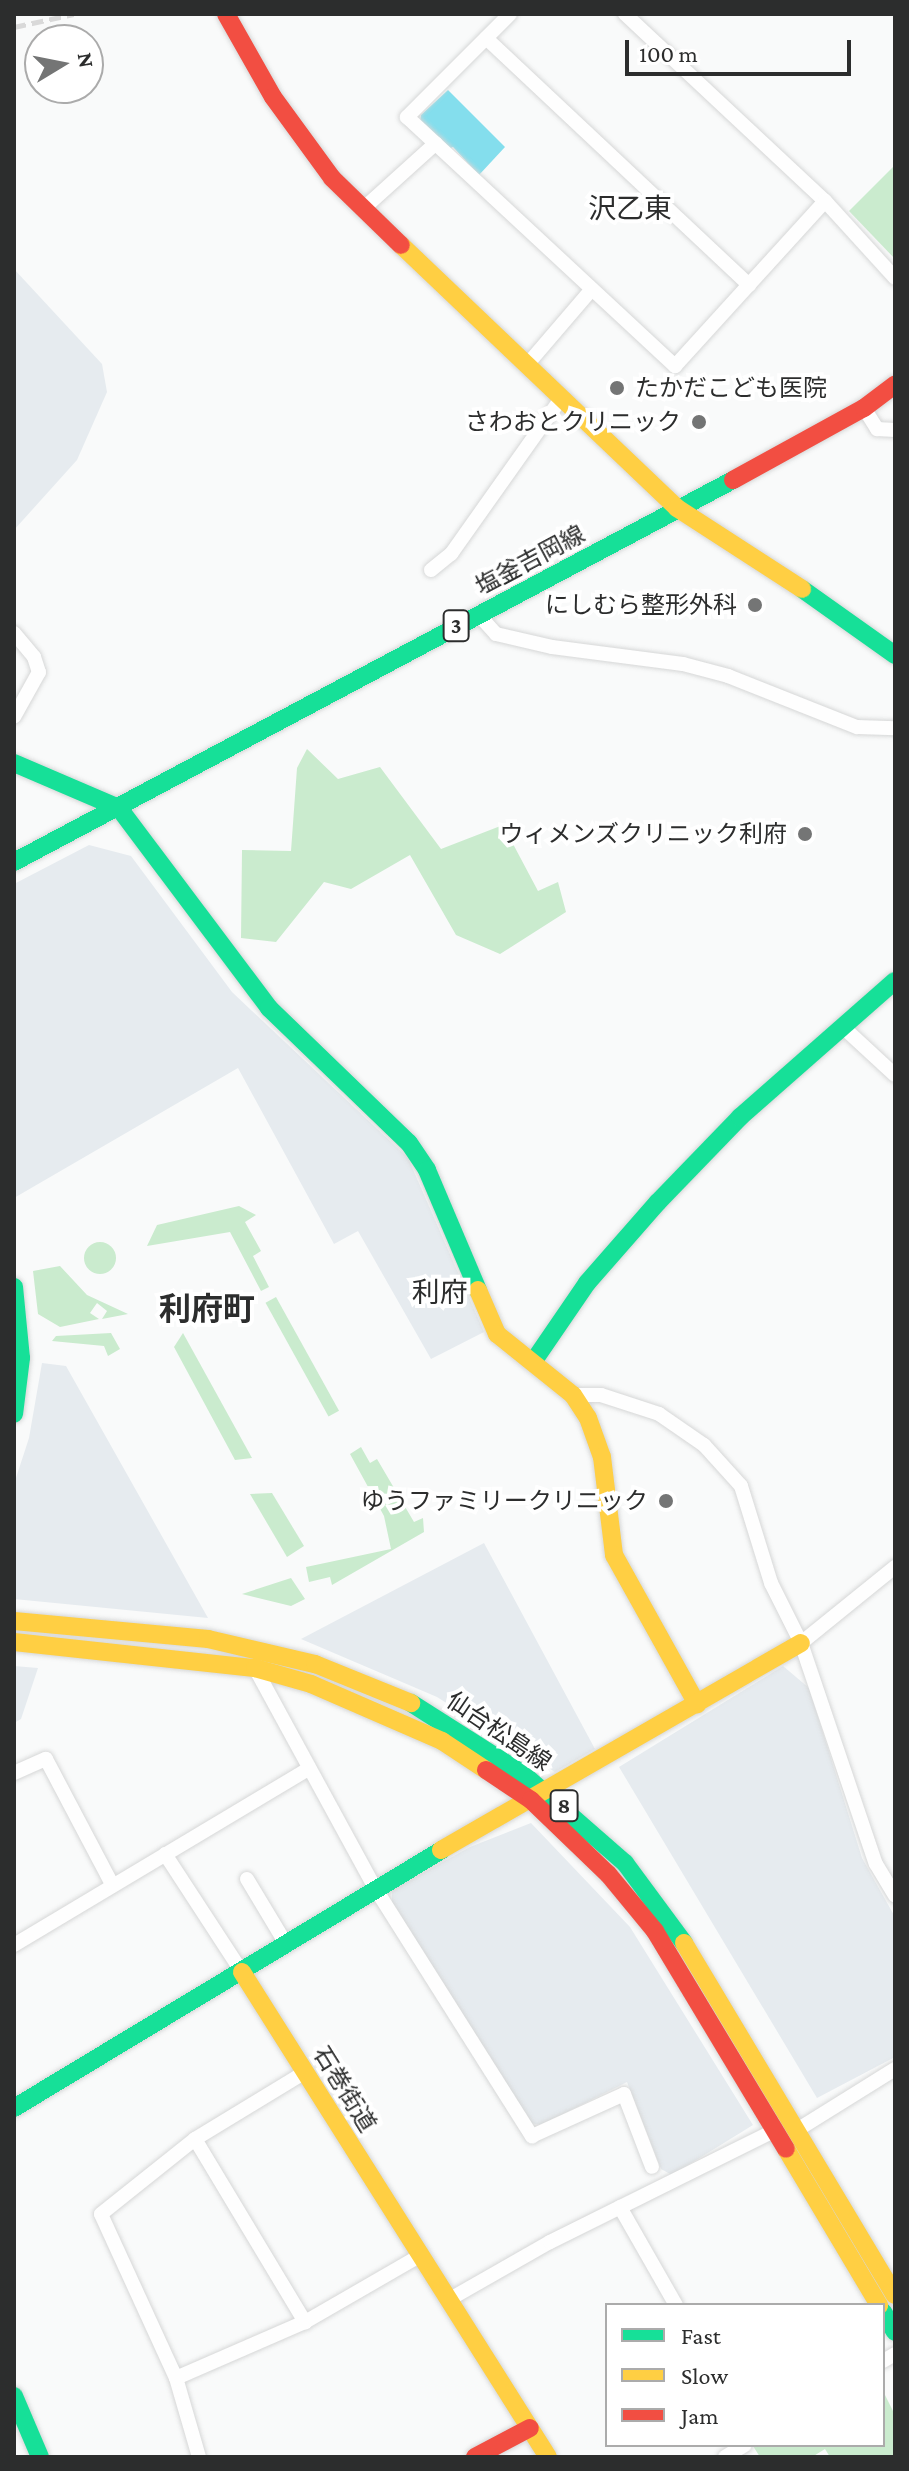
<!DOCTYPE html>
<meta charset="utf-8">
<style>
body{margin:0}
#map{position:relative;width:909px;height:2471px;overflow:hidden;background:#f9fafa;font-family:"Crimson Pro","Noto Sans JP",serif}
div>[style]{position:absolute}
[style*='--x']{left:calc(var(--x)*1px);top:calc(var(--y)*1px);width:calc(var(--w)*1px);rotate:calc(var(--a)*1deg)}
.built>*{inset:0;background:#e6ebef}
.green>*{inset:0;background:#caebce;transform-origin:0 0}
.round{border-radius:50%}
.water>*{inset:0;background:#84deed}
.roads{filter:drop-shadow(0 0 2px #d6d7d7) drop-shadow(0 0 2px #d6d7d7)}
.street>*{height:14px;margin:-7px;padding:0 7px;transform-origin:7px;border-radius:7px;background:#fefefe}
.fast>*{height:18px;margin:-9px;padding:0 9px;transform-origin:9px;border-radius:9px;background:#16e098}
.slow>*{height:18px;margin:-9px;padding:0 9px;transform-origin:9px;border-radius:9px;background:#ffcf43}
.jam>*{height:18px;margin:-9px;padding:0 9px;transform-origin:9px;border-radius:9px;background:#f24e42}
.rail>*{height:5px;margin-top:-2.5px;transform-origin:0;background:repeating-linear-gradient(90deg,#d9d9d9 0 12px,transparent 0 18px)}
.dots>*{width:22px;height:22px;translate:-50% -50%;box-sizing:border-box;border:4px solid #fff;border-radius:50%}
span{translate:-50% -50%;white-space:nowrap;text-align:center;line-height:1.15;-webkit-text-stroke:8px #fff;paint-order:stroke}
.shield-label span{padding:2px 6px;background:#fff;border:2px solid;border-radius:6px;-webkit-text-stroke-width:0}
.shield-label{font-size:22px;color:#2c2d2d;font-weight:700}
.poi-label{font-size:24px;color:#2c2d2d}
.left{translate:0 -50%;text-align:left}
.right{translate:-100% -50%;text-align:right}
.street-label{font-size:24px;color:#2c2d2d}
.quarter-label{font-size:28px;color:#2c2d2d}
.district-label{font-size:32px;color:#2c2d2d;font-weight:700}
.frame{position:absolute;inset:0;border:16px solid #2c2d2d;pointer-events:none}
.legend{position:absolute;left:605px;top:2303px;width:280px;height:144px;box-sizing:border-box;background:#fff;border:2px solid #ababab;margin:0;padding:10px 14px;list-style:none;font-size:24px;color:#2c2d2d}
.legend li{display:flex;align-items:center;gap:16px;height:40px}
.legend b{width:40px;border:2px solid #ababab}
.north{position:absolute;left:24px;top:24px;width:80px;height:80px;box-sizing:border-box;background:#fff;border:2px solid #ababab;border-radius:50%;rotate:80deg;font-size:22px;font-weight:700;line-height:32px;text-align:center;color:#2c2d2d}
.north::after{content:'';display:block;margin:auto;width:28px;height:36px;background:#747575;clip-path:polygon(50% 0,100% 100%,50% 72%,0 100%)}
.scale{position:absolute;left:625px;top:40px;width:226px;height:36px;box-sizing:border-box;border:4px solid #2c2d2d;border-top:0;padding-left:10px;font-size:24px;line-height:28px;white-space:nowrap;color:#2c2d2d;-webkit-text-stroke:6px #fff;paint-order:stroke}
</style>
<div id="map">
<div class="built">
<div style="clip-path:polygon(14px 269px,102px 364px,107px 392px,77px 460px,14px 530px)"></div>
<div style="clip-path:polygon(89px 845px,131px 856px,232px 992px,408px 1158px,484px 1332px,431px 1359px,358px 1231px,334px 1244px,238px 1068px,14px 1198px,14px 884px)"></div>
<div style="clip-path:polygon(42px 1363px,66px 1366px,208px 1618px,14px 1599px,14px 1484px,29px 1438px)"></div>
<div style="clip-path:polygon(484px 1543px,595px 1749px,555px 1772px,437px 1697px,301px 1639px)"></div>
<div style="clip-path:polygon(14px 1666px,38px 1668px,21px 1719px,14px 1723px)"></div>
<div style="clip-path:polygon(783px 1666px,809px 1688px,862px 1858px,895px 1917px,895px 2057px,817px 2098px,619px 1767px)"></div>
<div style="clip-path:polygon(531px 1823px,630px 1927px,753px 2125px,672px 2175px,661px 2169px,627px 2082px,541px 2125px,530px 2123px,392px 1903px,392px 1890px,470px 1847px)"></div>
</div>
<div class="green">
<div style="clip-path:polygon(895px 165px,895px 259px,849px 211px)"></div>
<div style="clip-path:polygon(307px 749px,338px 779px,380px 767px,441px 849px,503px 825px,538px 891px,558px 882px,566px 912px,500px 954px,456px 935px,410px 855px,351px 889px,324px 882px,276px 942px,241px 938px,242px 850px,291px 851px,297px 768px)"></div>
<div style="clip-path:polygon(239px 1206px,256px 1215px,245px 1222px,261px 1251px,253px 1256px,269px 1287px,261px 1291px,230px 1232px,147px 1246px,157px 1225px)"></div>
<div class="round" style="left:84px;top:1242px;width:32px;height:32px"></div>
<div style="clip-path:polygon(60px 1266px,87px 1295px,128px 1314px,102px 1319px,107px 1311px,97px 1303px,90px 1313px,99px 1319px,60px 1327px,38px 1314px,33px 1271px)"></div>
<div style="left:276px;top:1297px;width:130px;height:12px;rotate:61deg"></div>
<div style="clip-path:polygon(111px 1333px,120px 1349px,108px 1356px,104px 1346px,52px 1341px,56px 1336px)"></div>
<div style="clip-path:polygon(183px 1333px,252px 1458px,235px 1460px,174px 1347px)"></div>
<div style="clip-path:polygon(361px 1447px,370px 1463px,377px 1459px,414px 1522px,423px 1518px,424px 1532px,332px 1585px,330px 1577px,309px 1582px,306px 1567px,391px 1549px,384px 1516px,350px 1454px)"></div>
<div style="clip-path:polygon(272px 1493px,304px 1546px,287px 1557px,250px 1494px)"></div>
<div style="clip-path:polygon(291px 1578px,305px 1599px,291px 1606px,242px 1594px)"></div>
<div style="clip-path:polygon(883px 2391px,895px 2415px,895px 2457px,830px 2457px,825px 2449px,812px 2457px,760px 2457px,753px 2446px,883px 2445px)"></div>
</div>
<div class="water">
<div style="clip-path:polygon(448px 90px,505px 147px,479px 175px,453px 147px,448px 149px,420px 124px,421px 115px)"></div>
</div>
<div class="roads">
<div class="street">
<div style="--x:510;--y:14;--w:146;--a:135"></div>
<div style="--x:407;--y:117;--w:366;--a:42.9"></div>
<div style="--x:675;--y:366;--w:223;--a:-47.7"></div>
<div style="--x:625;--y:14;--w:274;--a:43.1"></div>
<div style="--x:825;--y:201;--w:104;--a:47.7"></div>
<div style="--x:486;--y:38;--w:361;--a:43.2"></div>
<div style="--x:363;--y:209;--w:98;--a:-42.1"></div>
<div style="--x:526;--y:366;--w:101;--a:-49.4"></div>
<div style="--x:864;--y:408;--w:25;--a:58"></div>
<div style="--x:877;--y:429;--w:18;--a:3"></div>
<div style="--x:431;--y:570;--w:26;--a:-39"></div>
<div style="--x:451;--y:554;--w:189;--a:-54.7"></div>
<div style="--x:478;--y:614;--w:27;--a:48"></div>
<div style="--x:496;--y:634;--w:57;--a:13.1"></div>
<div style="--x:552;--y:647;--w:132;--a:7.4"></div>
<div style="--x:683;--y:664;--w:47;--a:14.9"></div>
<div style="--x:728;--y:676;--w:139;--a:21.6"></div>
<div style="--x:857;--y:727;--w:38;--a:2"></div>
<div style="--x:14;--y:633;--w:31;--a:50"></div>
<div style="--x:34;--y:657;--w:16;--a:72"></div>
<div style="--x:39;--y:672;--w:51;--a:119.1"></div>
<div style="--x:844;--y:1028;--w:69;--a:42.7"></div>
<div style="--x:573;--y:1395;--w:28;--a:0"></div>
<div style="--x:601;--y:1395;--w:61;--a:18.1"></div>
<div style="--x:659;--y:1414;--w:55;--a:34.6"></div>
<div style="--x:704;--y:1445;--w:55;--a:47.9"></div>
<div style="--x:741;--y:1486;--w:102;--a:72.8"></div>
<div style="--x:771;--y:1583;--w:67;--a:63.4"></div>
<div style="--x:801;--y:1643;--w:233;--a:71.3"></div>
<div style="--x:876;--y:1864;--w:37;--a:59"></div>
<div style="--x:801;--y:1643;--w:121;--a:-39"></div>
<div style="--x:255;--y:1668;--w:251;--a:61.4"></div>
<div style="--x:375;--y:1888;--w:294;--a:57.7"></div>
<div style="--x:532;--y:2136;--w:101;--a:-24.5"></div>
<div style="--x:624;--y:2094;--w:78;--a:69"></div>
<div style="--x:14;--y:1773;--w:35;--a:-24"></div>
<div style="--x:46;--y:1759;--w:141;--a:62.2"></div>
<div style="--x:165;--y:1854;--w:141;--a:56.9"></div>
<div style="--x:247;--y:1879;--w:76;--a:59"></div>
<div style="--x:14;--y:1945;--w:340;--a:-30.9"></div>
<div style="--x:797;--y:2130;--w:115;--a:-31.9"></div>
<div style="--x:195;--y:2139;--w:214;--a:59"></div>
<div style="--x:620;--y:2207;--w:113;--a:60.3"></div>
<div style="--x:450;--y:2299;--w:115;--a:-29.7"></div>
<div style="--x:550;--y:2242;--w:250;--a:-26.4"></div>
<div style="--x:883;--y:2361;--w:14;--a:-30"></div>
<div style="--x:176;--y:2378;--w:141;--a:-23.5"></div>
<div style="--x:305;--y:2322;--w:134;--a:-30"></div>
<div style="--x:199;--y:2457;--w:82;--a:-106.2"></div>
<div style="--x:176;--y:2378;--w:180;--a:-114.6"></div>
<div style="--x:101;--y:2214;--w:120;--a:-38.6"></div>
<div style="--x:195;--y:2139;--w:129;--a:-31.3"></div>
<div style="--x:725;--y:2457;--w:23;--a:-31"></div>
</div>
<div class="fast">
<div style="--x:802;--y:589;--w:114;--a:35.4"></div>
<div style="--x:14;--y:763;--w:114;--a:23.2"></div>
<div style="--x:119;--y:808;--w:250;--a:53.1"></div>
<div style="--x:269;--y:1008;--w:194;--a:44"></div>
<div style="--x:409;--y:1143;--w:32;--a:56"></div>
<div style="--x:427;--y:1170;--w:130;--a:67"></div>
<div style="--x:14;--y:862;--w:814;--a:-27.98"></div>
<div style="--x:14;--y:1287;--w:71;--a:84.4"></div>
<div style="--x:21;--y:1358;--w:56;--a:97.1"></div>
<div style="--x:533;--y:1362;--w:96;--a:-55.6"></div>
<div style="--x:587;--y:1283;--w:108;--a:-48.8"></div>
<div style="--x:658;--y:1202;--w:118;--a:-46"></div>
<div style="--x:740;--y:1117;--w:206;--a:-41.3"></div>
<div style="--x:411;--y:1703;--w:133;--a:32.4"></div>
<div style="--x:523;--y:1774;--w:135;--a:41.1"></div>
<div style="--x:625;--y:1863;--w:99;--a:53.6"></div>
<div style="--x:14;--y:2108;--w:499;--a:-31.1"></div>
<div style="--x:883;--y:2312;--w:23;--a:59"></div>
<div style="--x:14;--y:2396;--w:66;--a:66.9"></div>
</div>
<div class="slow">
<div style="--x:401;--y:245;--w:381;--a:43.6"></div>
<div style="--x:677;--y:508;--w:149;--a:32.9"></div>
<div style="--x:478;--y:1290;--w:48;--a:66.6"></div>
<div style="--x:497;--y:1334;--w:97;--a:38.8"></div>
<div style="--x:573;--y:1395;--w:27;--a:57"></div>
<div style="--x:588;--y:1418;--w:41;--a:70.3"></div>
<div style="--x:602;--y:1457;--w:99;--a:83"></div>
<div style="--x:614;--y:1555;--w:171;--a:60.9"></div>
<div style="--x:14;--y:1621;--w:195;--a:5.3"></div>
<div style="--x:208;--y:1639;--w:110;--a:13.2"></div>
<div style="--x:315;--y:1664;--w:104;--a:22.1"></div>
<div style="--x:14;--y:1642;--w:242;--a:6.2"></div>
<div style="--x:255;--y:1668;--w:58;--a:15.9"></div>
<div style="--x:311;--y:1684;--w:143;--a:23.5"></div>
<div style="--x:442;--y:1741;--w:53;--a:33.4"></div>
<div style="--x:441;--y:1850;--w:415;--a:-29.9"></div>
<div style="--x:684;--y:1943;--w:410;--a:59.1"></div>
<div style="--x:242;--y:1972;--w:573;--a:57.75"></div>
<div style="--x:786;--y:2149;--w:182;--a:59.2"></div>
</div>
<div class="jam">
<div style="--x:226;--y:14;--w:95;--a:60.5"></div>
<div style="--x:273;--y:97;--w:100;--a:53.9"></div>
<div style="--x:332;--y:178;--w:96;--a:44.2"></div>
<div style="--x:733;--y:480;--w:149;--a:-28.8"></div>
<div style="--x:864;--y:408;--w:39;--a:-37"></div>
<div style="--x:486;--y:1770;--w:54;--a:33.7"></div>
<div style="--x:531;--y:1800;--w:107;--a:43.9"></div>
<div style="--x:608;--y:1874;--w:74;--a:50.5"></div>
<div style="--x:655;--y:1931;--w:254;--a:59"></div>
<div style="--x:475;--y:2457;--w:62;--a:-27.8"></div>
</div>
</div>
<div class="rail">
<div style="--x:14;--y:14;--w:2;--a:0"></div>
<div style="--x:14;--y:27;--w:61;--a:-12.2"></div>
</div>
<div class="dots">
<div style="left:617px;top:388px;background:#747575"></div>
<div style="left:699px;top:422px;background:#747575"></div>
<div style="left:755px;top:605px;background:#747575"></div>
<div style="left:805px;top:834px;background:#747575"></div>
<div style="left:666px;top:1501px;background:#747575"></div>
</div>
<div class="shield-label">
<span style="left:456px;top:626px">3</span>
<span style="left:564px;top:1806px">8</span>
</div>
<div class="poi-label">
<span class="left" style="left:635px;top:388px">たかだこども医院</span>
<span class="right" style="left:681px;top:422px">さわおとクリニック</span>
<span class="right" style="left:737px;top:605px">にしむら整形外科</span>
<span class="right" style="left:787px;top:834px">ウィメンズクリニック利府</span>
<span class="right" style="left:648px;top:1501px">ゆうファミリークリニック</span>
</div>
<div class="street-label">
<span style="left:530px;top:560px;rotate:-28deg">塩釜吉岡線</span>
<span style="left:499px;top:1731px;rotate:34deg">仙台松島線</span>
<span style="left:345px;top:2089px;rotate:58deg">石巻街道</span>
</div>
<div class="quarter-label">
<span style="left:630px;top:209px">沢乙東</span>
<span style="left:440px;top:1293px">利府</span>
</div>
<div class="district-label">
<span style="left:207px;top:1309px">利府町</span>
</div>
<div class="frame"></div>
<ul class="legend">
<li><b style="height:10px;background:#16e098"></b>Fast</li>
<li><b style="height:10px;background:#ffcf43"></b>Slow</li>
<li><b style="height:10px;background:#f24e42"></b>Jam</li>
</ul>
<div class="north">N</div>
<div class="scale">100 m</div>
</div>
